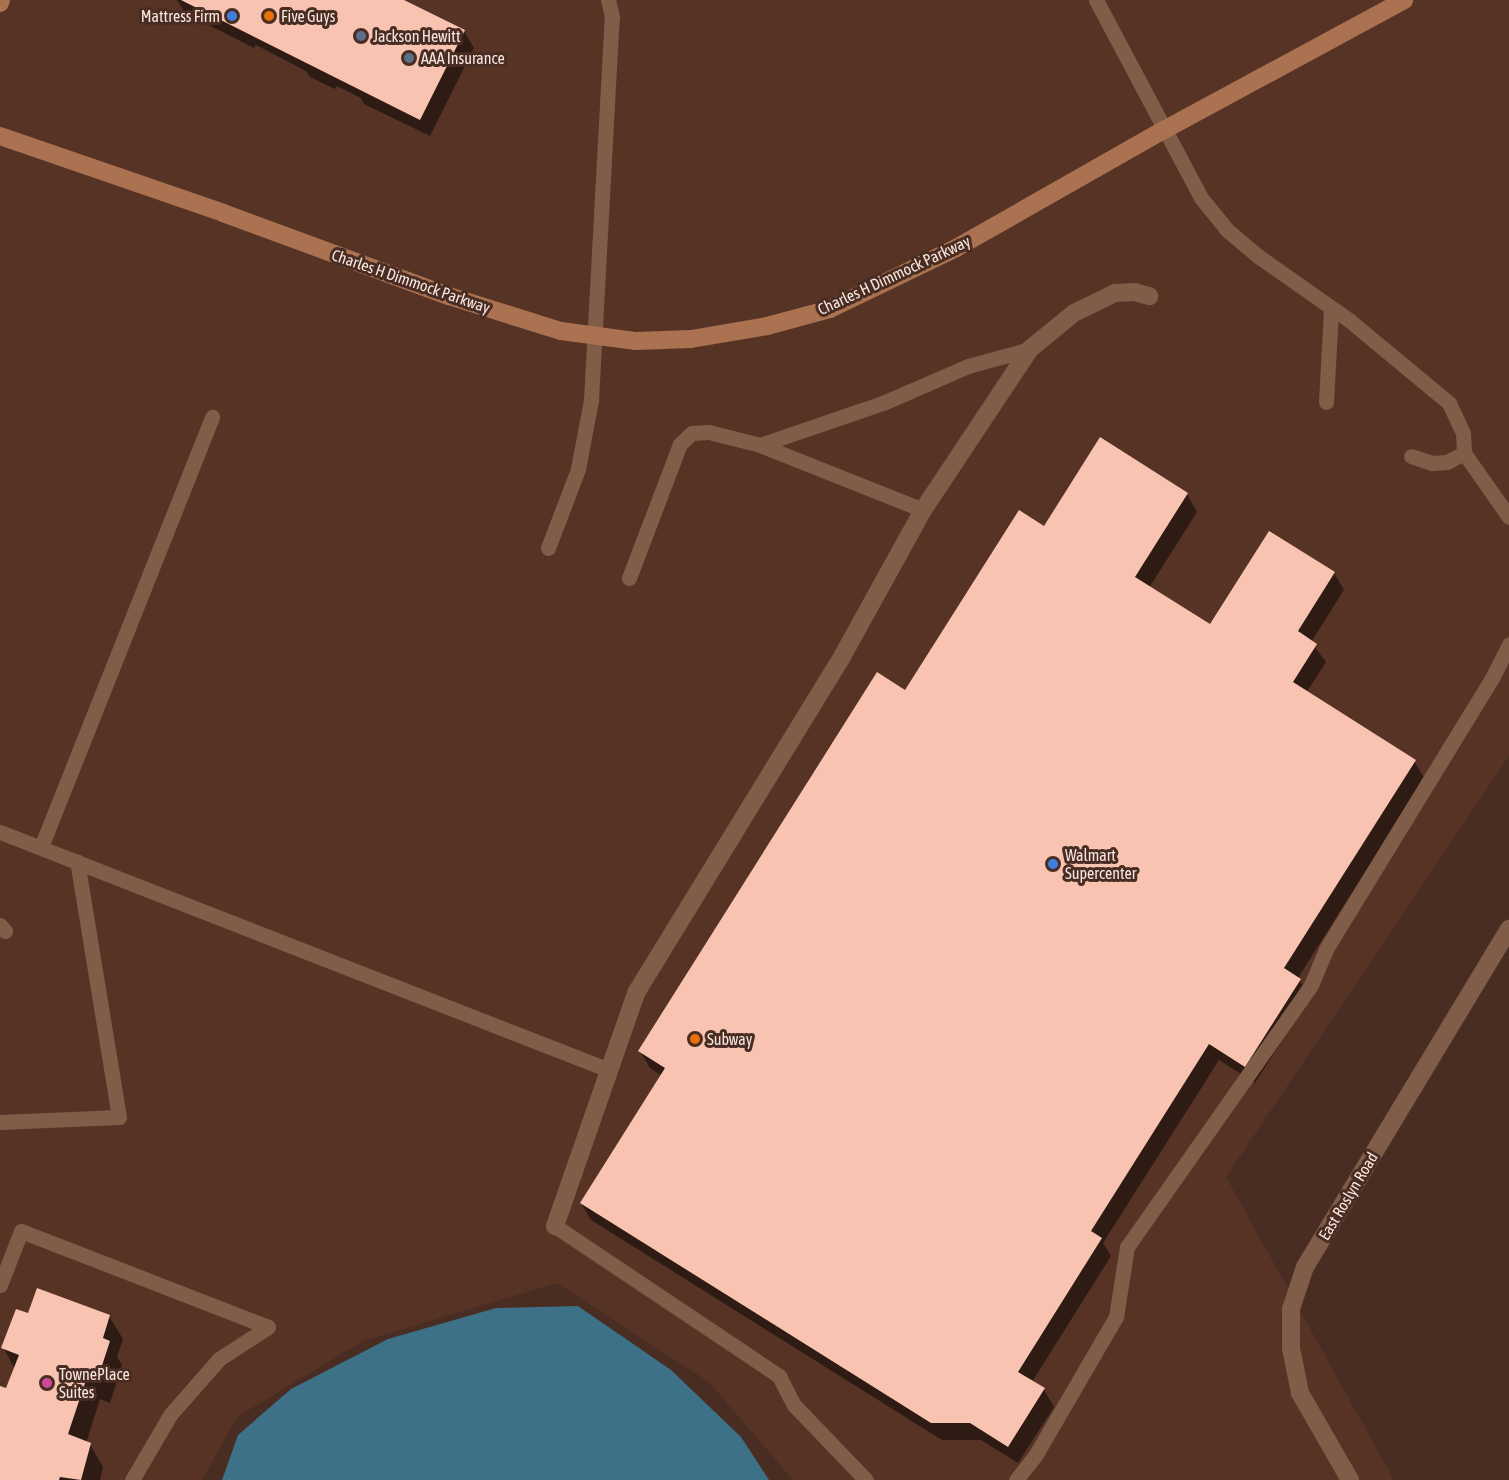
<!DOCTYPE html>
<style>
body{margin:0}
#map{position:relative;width:1509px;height:1480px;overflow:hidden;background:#492d22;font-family:"Asap Condensed",sans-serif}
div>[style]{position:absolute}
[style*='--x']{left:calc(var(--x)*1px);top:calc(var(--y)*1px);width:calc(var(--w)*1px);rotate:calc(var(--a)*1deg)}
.built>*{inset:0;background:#573326}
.water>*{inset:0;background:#3c7187}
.shadow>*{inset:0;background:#0007}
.building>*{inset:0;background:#f8c4b1}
.lane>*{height:15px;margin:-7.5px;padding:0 7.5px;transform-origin:7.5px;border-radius:7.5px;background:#805d48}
.street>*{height:18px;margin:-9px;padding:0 9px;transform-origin:9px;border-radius:9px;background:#805d48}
.secondary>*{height:18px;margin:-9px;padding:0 9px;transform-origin:9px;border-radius:9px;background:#aa7250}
.dots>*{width:16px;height:16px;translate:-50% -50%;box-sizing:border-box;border:3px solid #492d22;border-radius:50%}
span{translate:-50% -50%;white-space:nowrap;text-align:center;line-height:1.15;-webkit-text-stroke:6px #492d22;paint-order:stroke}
.poi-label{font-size:16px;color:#f9e6df}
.right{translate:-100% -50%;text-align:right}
.left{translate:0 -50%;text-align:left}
.street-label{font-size:16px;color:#f9e6df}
</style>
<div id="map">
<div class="built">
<div style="clip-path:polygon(0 0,1509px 0,1509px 756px,1226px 1177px,1394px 1480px,793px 1480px,709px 1382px,557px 1283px,363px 1341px,237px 1417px,202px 1480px,0 1480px)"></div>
</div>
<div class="water">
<div style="clip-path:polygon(578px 1306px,671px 1370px,741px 1437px,769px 1480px,222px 1480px,238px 1435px,291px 1389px,388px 1339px,496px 1308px)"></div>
</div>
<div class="shadow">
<div style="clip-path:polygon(177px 0,401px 0,464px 31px,474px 48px,430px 136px,364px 104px,361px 98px,337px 86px,335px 89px,310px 77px,306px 71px,256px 45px,254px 48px,185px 13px)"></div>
<div style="clip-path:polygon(1101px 440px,1187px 494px,1197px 512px,1149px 588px,1210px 626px,1334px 573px,1344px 590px,1311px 642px,1326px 662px,1306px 693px,1414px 761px,1424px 778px,1298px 978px,1310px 997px,1255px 1083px,1219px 1060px,1103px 1243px,1111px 1256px,1032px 1382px,1044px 1390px,1054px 1407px,1018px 1463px,981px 1440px,942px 1440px,591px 1220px,581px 1203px,662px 1076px,650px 1068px,640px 1051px,906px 692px,1045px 528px)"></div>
<div style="clip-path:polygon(29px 1315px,109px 1316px,123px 1339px,117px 1357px,122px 1365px,110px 1403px,100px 1399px,86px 1443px,90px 1444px,103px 1467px,100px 1480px,0 1480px,0 1388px,7px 1390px,15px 1369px,3px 1347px)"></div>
</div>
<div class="building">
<div style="clip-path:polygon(181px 0,404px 0,465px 30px,420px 120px)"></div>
<div style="clip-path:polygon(1100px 437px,1188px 493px,1135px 577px,1210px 624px,1269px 531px,1335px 572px,1298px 631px,1317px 644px,1293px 682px,1416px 760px,1284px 968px,1301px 979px,1245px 1067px,1209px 1044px,1091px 1231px,1102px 1238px,1018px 1372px,1045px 1388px,1008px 1447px,970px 1423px,931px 1423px,580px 1203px,665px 1068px,638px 1051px,877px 672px,905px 690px,1019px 510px,1044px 526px)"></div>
<div style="clip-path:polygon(37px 1288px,110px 1315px,103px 1338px,110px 1341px,97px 1381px,87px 1377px,68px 1434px,91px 1443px,81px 1480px,60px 1477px,59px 1480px,0 1480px,0 1386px,6px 1388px,19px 1355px,1px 1348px,16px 1309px,28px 1313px)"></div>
</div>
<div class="lane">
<div style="--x:1096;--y:0;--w:225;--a:62"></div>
<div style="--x:1202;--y:199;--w:40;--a:51"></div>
<div style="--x:1227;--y:230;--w:40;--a:40"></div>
<div style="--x:1258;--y:256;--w:111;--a:35.1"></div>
<div style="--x:1349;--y:320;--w:130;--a:39.7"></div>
<div style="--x:1449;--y:403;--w:33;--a:65"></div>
<div style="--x:1463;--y:433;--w:20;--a:87"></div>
<div style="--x:1464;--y:453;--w:19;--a:152"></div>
<div style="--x:1447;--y:462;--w:15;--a:176"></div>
<div style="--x:1432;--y:463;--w:22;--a:-162"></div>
<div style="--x:1326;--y:402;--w:92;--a:-86.9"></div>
<div style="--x:760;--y:445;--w:175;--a:21.7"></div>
<div style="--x:1464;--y:453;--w:78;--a:54.9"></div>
<div style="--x:548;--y:548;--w:85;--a:-69.2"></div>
<div style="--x:578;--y:469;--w:70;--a:-79.3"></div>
<div style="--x:591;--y:400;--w:384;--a:-86.9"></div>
<div style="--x:612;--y:17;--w:17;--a:-103"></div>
<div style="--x:629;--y:578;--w:143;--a:-69.2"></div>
<div style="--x:680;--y:444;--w:16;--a:-43"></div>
<div style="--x:692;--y:433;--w:17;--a:-3"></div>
<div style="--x:709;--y:432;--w:53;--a:14.3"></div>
<div style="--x:760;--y:445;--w:130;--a:-18.9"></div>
<div style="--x:883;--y:403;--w:93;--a:-23.5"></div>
<div style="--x:968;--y:366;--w:64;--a:-15.3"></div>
<div style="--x:0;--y:832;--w:654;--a:21.35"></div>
<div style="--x:41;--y:847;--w:463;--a:-68.3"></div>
<div style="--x:0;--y:925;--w:8;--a:50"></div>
<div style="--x:0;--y:1122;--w:119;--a:-2.4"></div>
<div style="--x:119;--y:1117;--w:259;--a:-99.3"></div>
<div style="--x:555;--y:1226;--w:270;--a:33.8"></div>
<div style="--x:779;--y:1376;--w:33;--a:63"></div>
<div style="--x:794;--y:1405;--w:104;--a:46.2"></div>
<div style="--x:0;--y:1285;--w:58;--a:-68.7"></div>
<div style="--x:21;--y:1231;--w:265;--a:21.2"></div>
<div style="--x:268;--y:1327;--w:59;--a:146.9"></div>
<div style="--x:219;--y:1359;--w:74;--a:131.2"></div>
<div style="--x:170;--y:1415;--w:75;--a:120.3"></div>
<div style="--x:1016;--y:1480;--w:31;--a:-52"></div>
<div style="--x:1035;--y:1456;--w:161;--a:-59.8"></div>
<div style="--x:1116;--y:1317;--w:71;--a:-81.1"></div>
<div style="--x:1127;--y:1247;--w:320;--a:-54.9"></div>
<div style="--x:1311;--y:985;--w:39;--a:-67"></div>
<div style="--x:1326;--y:949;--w:318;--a:-58.5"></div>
<div style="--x:1492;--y:678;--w:38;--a:-63"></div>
</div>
<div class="street">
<div style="--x:555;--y:1226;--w:247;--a:-70.8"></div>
<div style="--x:636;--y:993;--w:396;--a:-58.5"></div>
<div style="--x:843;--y:655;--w:166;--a:-61.1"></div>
<div style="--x:923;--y:510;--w:193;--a:-56.4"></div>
<div style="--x:1030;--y:349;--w:57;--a:-39.3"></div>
<div style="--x:1074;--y:313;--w:46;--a:-26"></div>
<div style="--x:1115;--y:293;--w:19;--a:-3"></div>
<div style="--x:1134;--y:292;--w:16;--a:15"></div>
<div style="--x:1350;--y:1480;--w:100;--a:-119.9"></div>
<div style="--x:1300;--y:1393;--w:46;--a:-101.3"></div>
<div style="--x:1291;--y:1348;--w:39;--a:-90"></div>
<div style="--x:1291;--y:1309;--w:44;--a:-71.6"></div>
<div style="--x:1305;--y:1267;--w:395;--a:-58.9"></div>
</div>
<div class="secondary">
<div style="--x:0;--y:3;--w:3;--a:-72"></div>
<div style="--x:0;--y:136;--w:236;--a:19"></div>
<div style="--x:223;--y:213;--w:241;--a:20.2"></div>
<div style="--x:449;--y:296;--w:117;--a:17.4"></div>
<div style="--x:561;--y:331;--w:76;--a:7.6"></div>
<div style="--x:636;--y:341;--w:55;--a:-2.1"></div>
<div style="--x:691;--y:339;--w:77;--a:-9.7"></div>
<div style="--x:767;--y:326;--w:65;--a:-15.1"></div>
<div style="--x:830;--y:309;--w:140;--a:-25.8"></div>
<div style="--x:956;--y:248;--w:239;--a:-29.6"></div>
<div style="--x:1164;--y:130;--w:273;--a:-28.4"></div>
</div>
<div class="dots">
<div style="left:232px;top:16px;background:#3f7fe0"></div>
<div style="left:269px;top:16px;background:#e8710a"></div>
<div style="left:361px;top:36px;background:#5c6f8a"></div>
<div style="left:409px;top:58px;background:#5c6f8a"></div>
<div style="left:1053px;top:864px;background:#3f7fe0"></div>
<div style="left:695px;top:1039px;background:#e8710a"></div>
<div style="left:47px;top:1383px;background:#d1479c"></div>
</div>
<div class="poi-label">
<span class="right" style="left:220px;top:16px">Mattress Firm</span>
<span class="left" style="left:281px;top:16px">Five Guys</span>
<span class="left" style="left:373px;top:36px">Jackson Hewitt</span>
<span class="left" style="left:421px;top:58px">AAA Insurance</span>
<span class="left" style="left:1065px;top:864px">Walmart<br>Supercenter</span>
<span class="left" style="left:707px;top:1039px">Subway</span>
<span class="left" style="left:59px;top:1383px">TownePlace<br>Suites</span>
</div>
<div class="street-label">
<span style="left:894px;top:275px;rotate:-25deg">Charles H Dimmock Parkway</span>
<span style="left:411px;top:281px;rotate:19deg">Charles H Dimmock Parkway</span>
<span style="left:1348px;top:1196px;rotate:-59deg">East Roslyn Road</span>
</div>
</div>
